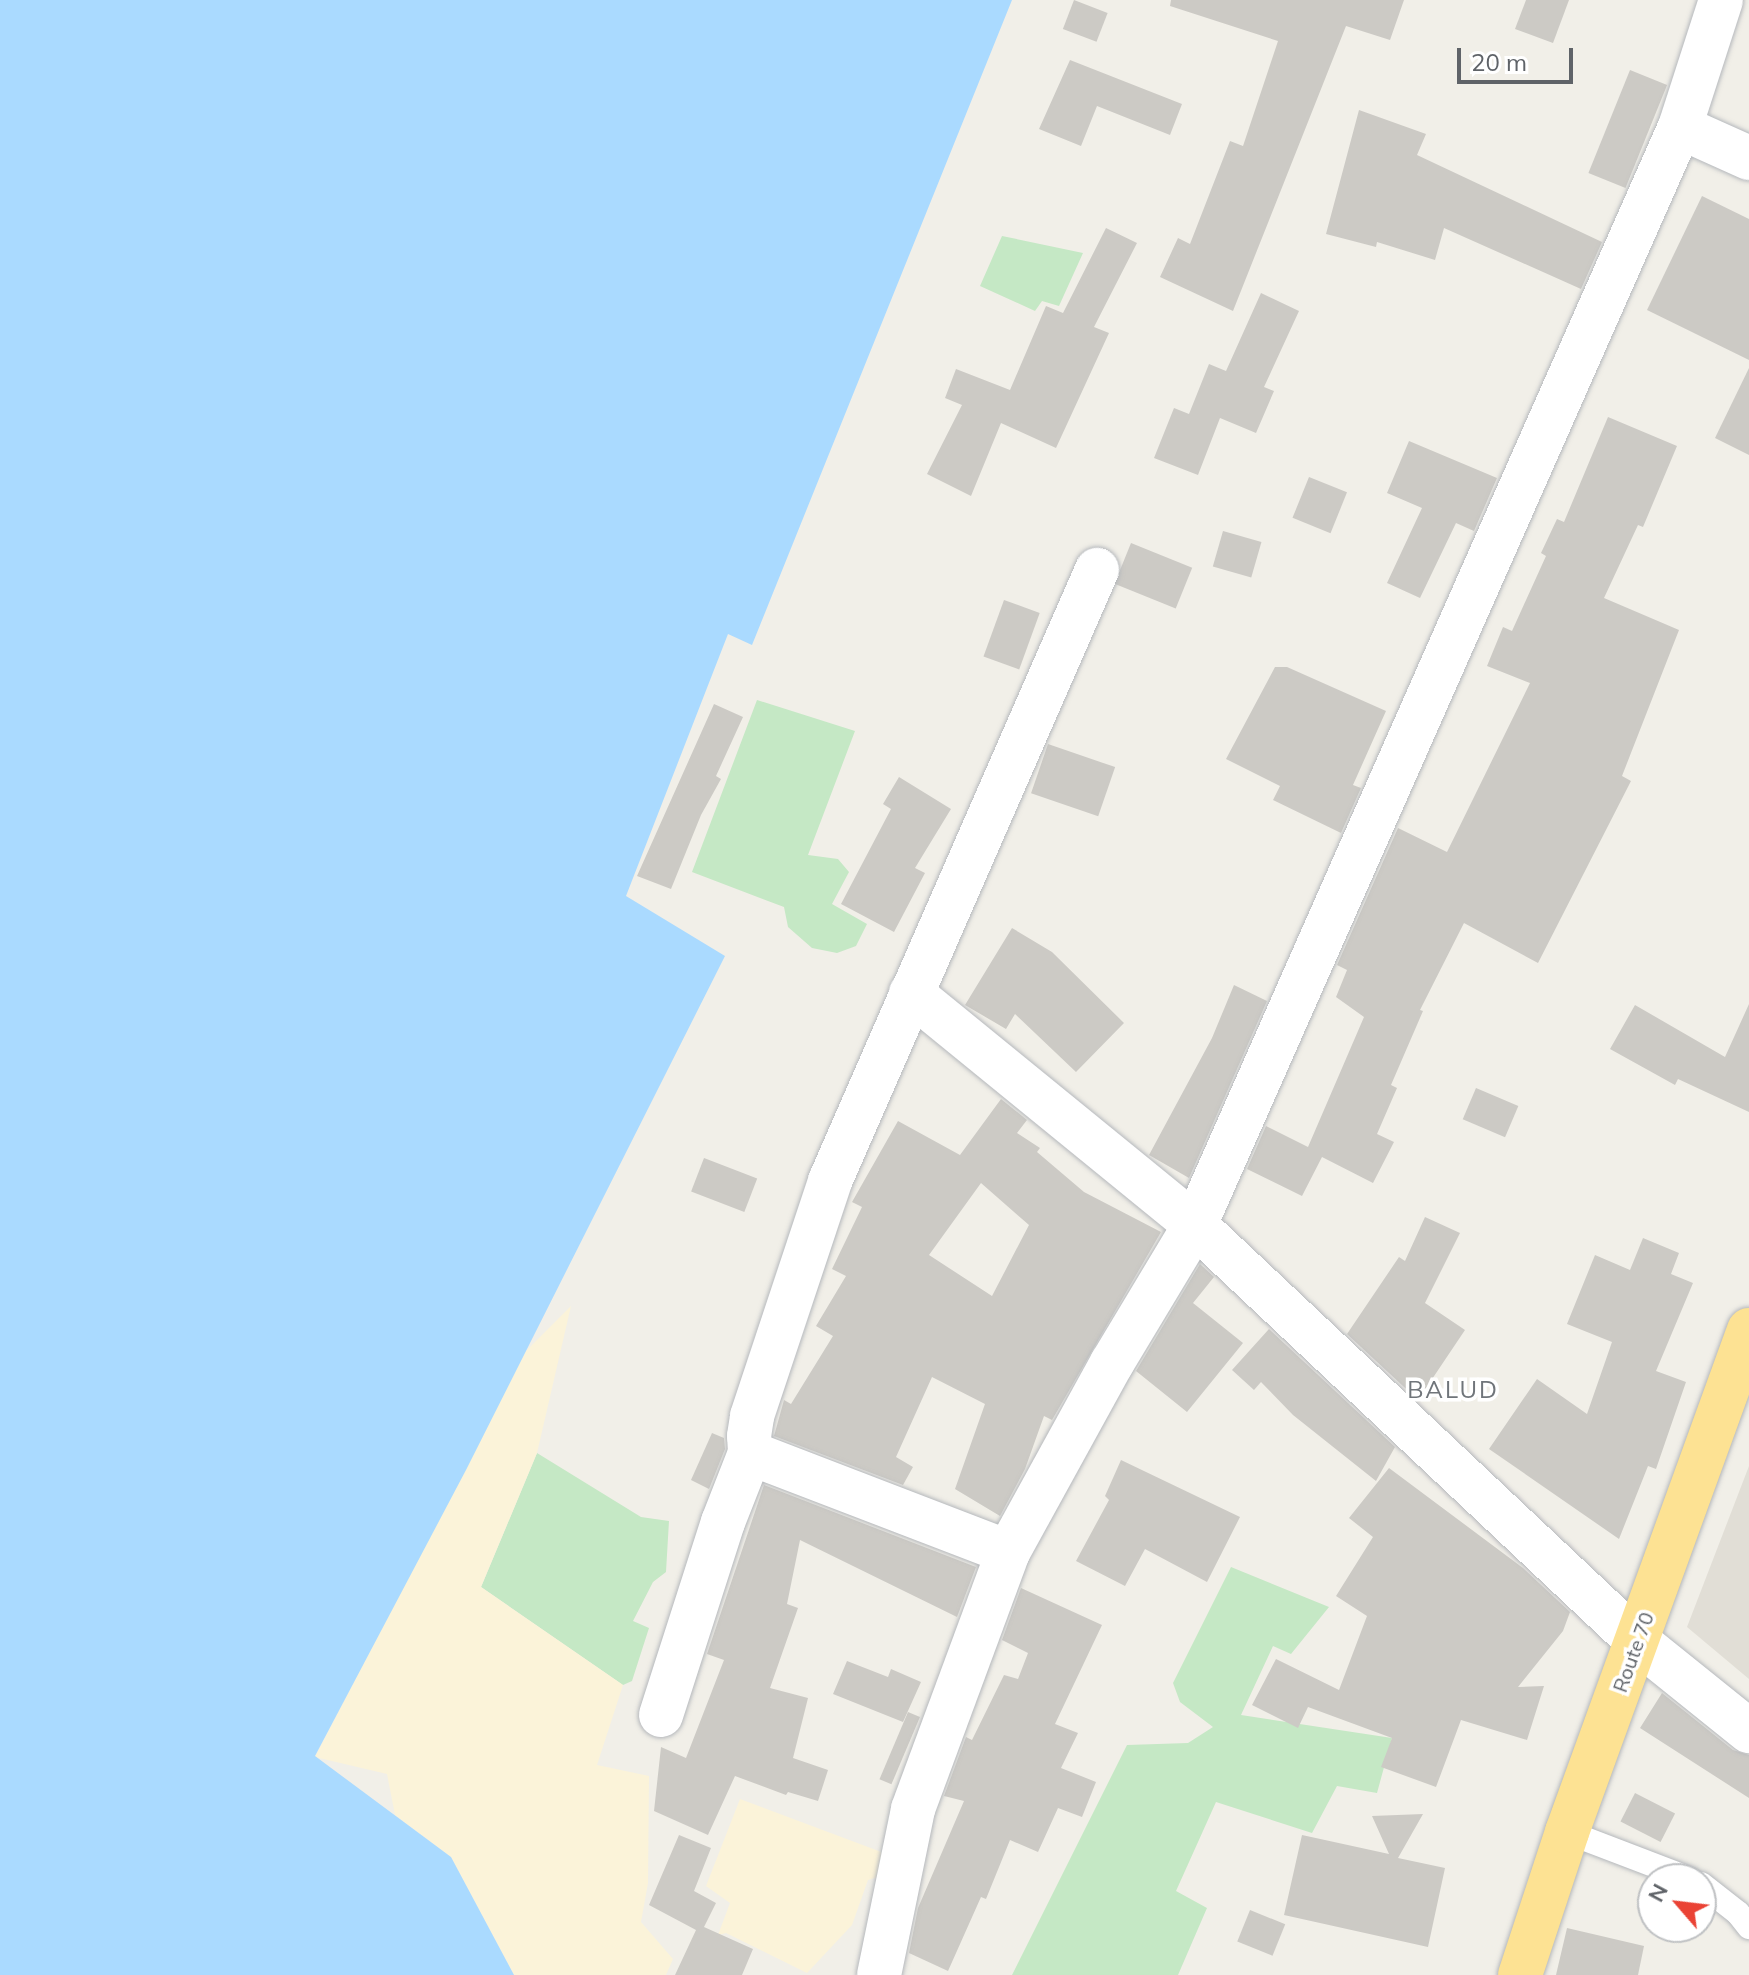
<!DOCTYPE html>
<style>
body{margin:0}
#map{position:relative;width:1749px;height:1975px;overflow:hidden;background:#f1efe8;font-family:Mulish,sans-serif}
div>[style]{position:absolute}
[style*='--x']{left:calc(var(--x)*1px);top:calc(var(--y)*1px);width:calc(var(--w)*1px);rotate:calc(var(--a)*1deg)}
.education>*{inset:0;background:#e1ded6}
.green>*{inset:0;background:#c5e8c5}
.sand>*{inset:0;background:#fbf3d9}
.water>*{inset:0;background:#aadaff}
.building>*{inset:0;background:#cccac5;transform-origin:0 0}
.roads{filter:drop-shadow(0 0 2px #b5b8bc) drop-shadow(0 0 2px #b5b8bc)}
.lane>*{height:24px;margin:-12px;padding:0 12px;transform-origin:12px;border-radius:12px;background:#fff}
.street>*{height:44px;margin:-22px;padding:0 22px;transform-origin:22px;border-radius:22px;background:#fff}
.secondary>*{height:44px;margin:-22px;padding:0 22px;transform-origin:22px;border-radius:22px;background:#fff}
.highway>*{height:44px;margin:-22px;padding:0 22px;transform-origin:22px;border-radius:22px;background:#fde293}
span{translate:-50% -50%;white-space:nowrap;text-align:center;line-height:1.15;-webkit-text-stroke:7px #fff;paint-order:stroke}
.street-label{font-size:20px;color:#5f6368}
.quarter-label{font-size:24px;color:#70757a;letter-spacing:2px}
.north{position:absolute;left:1637px;top:1863px;width:80px;height:80px;box-sizing:border-box;background:#fff;border:2px solid #bfc1c3;border-radius:50%;rotate:298deg;font-size:22px;font-weight:700;line-height:32px;text-align:center;color:#5f6368}
.north::after{content:'';display:block;margin:auto;width:28px;height:36px;background:#ea4335;clip-path:polygon(50% 0,100% 100%,50% 72%,0 100%)}
.scale{position:absolute;left:1457px;top:48px;width:116px;height:36px;box-sizing:border-box;border:4px solid #5f6368;border-top:0;padding-left:10px;font-size:24px;line-height:28px;white-space:nowrap;color:#5f6368;-webkit-text-stroke:6px #fff;paint-order:stroke}
</style>
<div id="map">
<div class="education">
<div style="clip-path:polygon(1749px 1466px,1749px 1679px,1687px 1627px)"></div>
</div>
<div class="green">
<div style="clip-path:polygon(1002px 236px,1083px 253px,1059px 306px,1042px 301px,1035px 311px,980px 286px)"></div>
<div style="clip-path:polygon(757px 700px,855px 731px,808px 855px,838px 859px,849px 872px,832px 904px,867px 924px,856px 946px,837px 953px,812px 948px,788px 927px,784px 907px,692px 872px)"></div>
<div style="clip-path:polygon(537px 1453px,641px 1517px,669px 1521px,666px 1572px,653px 1582px,633px 1621px,649px 1628px,632px 1681px,623px 1685px,481px 1587px)"></div>
<div style="clip-path:polygon(1231px 1567px,1329px 1607px,1291px 1654px,1273px 1646px,1241px 1715px,1392px 1738px,1377px 1793px,1337px 1786px,1312px 1833px,1216px 1802px,1176px 1891px,1207px 1908px,1178px 1975px,1012px 1975px,1127px 1745px,1188px 1743px,1213px 1727px,1180px 1702px,1173px 1683px)"></div>
</div>
<div class="sand">
<div style="clip-path:polygon(571px 1306px,537px 1453px,481px 1587px,623px 1685px,597px 1765px,649px 1776px,648px 1883px,641px 1922px,673px 1959px,666px 1975px,514px 1975px,451px 1857px,395px 1815px,387px 1774px,315px 1757px,526px 1351px)"></div>
<div style="clip-path:polygon(740px 1799px,884px 1853px,888px 1874px,868px 1880px,852px 1925px,807px 1973px,726px 1933px,718px 1935px,730px 1903px,706px 1886px)"></div>
</div>
<div class="water">
<div style="clip-path:polygon(0 0,1012px 0,752px 645px,728px 634px,626px 896px,725px 956px,466px 1470px,315px 1756px,451px 1857px,514px 1975px,0 1975px)"></div>
</div>
<div class="building">
<div style="left:1074px;top:0;width:36px;height:31px;rotate:21deg"></div>
<div style="clip-path:polygon(1171px 0,1404px 0,1390px 40px,1346px 26px,1233px 311px,1160px 277px,1178px 238px,1190px 244px,1230px 141px,1243px 146px,1278px 41px,1170px 6px)"></div>
<div style="clip-path:polygon(1526px 0,1569px 0,1553px 43px,1515px 29px)"></div>
<div style="clip-path:polygon(1070px 60px,1182px 104px,1170px 135px,1097px 106px,1081px 146px,1039px 129px)"></div>
<div style="left:1630px;top:70px;width:40px;height:111px;rotate:22deg"></div>
<div style="clip-path:polygon(1359px 110px,1426px 134px,1417px 155px,1602px 242px,1581px 289px,1444px 228px,1435px 260px,1377px 242px,1376px 247px,1326px 234px)"></div>
<div style="clip-path:polygon(1702px 196px,1749px 219px,1749px 360px,1647px 310px)"></div>
<div style="clip-path:polygon(1106px 228px,1137px 243px,1094px 327px,1109px 333px,1056px 448px,1001px 423px,971px 496px,927px 474px,962px 405px,945px 398px,956px 369px,1010px 390px,1046px 306px,1063px 313px)"></div>
<div style="clip-path:polygon(1261px 293px,1299px 311px,1264px 387px,1274px 391px,1256px 433px,1220px 418px,1198px 475px,1154px 458px,1174px 408px,1189px 414px,1209px 364px,1226px 371px)"></div>
<div style="clip-path:polygon(1749px 368px,1749px 455px,1715px 438px)"></div>
<div style="clip-path:polygon(1608px 417px,1677px 446px,1643px 527px,1638px 525px,1604px 598px,1679px 630px,1622px 776px,1631px 781px,1538px 963px,1464px 923px,1420px 1010px,1423px 1011px,1391px 1085px,1397px 1088px,1377px 1134px,1394px 1142px,1373px 1183px,1322px 1157px,1302px 1196px,1247px 1169px,1266px 1126px,1308px 1147px,1364px 1017px,1336px 997px,1347px 970px,1337px 965px,1398px 828px,1447px 852px,1530px 683px,1487px 666px,1503px 627px,1512px 631px,1546px 556px,1541px 553px,1557px 519px,1564px 522px)"></div>
<div style="clip-path:polygon(1409px 441px,1497px 478px,1474px 531px,1456px 523px,1420px 598px,1387px 583px,1422px 508px,1387px 493px)"></div>
<div style="left:1309px;top:477px;width:41px;height:44px;rotate:22deg"></div>
<div style="left:1223px;top:531px;width:40px;height:37px;rotate:16deg"></div>
<div style="left:1131px;top:543px;width:66px;height:44px;rotate:22deg"></div>
<div style="left:1004px;top:600px;width:38px;height:60px;rotate:20deg"></div>
<div style="clip-path:polygon(1275px 667px,1287px 667px,1386px 711px,1353px 785px,1361px 788px,1341px 833px,1273px 800px,1280px 786px,1226px 759px)"></div>
<div style="clip-path:polygon(714px 704px,743px 717px,716px 776px,721px 779px,701px 815px,671px 889px,637px 876px)"></div>
<div style="left:1048px;top:744px;width:71px;height:52px;rotate:19deg"></div>
<div style="clip-path:polygon(899px 777px,951px 809px,915px 868px,925px 873px,894px 932px,841px 904px,891px 809px,883px 804px)"></div>
<div style="clip-path:polygon(1012px 928px,1052px 952px,1124px 1023px,1076px 1072px,1015px 1014px,1006px 1029px,965px 1005px)"></div>
<div style="clip-path:polygon(1234px 985px,1267px 1001px,1189px 1178px,1149px 1155px,1212px 1038px)"></div>
<div style="clip-path:polygon(1749px 1004px,1749px 1112px,1678px 1079px,1675px 1085px,1610px 1049px,1635px 1005px,1725px 1057px)"></div>
<div style="left:1476px;top:1088px;width:46px;height:34px;rotate:23deg"></div>
<div style="clip-path:polygon(evenodd,1001px 1099px,1027px 1120px,1017px 1133px,1040px 1148px,1037px 1152px,1084px 1192px,1161px 1232px,1052px 1420px,1044px 1416px,1025px 1469px,1000px 1516px,955px 1489px,985px 1404px,932px 1377px,896px 1457px,913px 1467px,903px 1485px,774px 1436px,784px 1400px,791px 1404px,833px 1336px,816px 1326px,846px 1276px,832px 1269px,862px 1207px,852px 1202px,898px 1121px,960px 1155px,1001px 1099px,981px 1183px,1029px 1225px,992px 1296px,929px 1255px,981px 1183px)"></div>
<div style="left:704px;top:1158px;width:57px;height:36px;rotate:21deg"></div>
<div style="clip-path:polygon(1425px 1217px,1460px 1233px,1425px 1303px,1465px 1330px,1418px 1400px,1347px 1334px,1399px 1257px,1405px 1261px)"></div>
<div style="clip-path:polygon(1643px 1238px,1679px 1253px,1671px 1274px,1693px 1283px,1656px 1371px,1686px 1382px,1656px 1469px,1648px 1466px,1619px 1539px,1489px 1449px,1537px 1379px,1587px 1414px,1612px 1342px,1567px 1324px,1595px 1255px,1630px 1270px)"></div>
<div style="clip-path:polygon(1200px 1264px,1214px 1277px,1193px 1303px,1243px 1343px,1187px 1412px,1136px 1371px)"></div>
<div style="clip-path:polygon(1269px 1329px,1395px 1447px,1376px 1481px,1293px 1415px,1261px 1382px,1254px 1390px,1232px 1370px)"></div>
<div style="clip-path:polygon(712px 1433px,724px 1438px,725px 1449px,709px 1489px,691px 1480px)"></div>
<div style="clip-path:polygon(1121px 1460px,1240px 1517px,1207px 1582px,1145px 1549px,1125px 1586px,1076px 1561px,1109px 1500px,1105px 1496px)"></div>
<div style="clip-path:polygon(1389px 1468px,1523px 1568px,1570px 1612px,1563px 1631px,1518px 1687px,1544px 1686px,1527px 1740px,1461px 1720px,1436px 1787px,1381px 1767px,1392px 1738px,1308px 1707px,1298px 1728px,1252px 1705px,1276px 1659px,1339px 1690px,1367px 1616px,1336px 1596px,1373px 1537px,1349px 1518px)"></div>
<div style="clip-path:polygon(764px 1485px,976px 1567px,957px 1617px,800px 1540px,787px 1604px,798px 1608px,770px 1688px,808px 1698px,793px 1758px,828px 1770px,818px 1801px,788px 1792px,786px 1795px,735px 1776px,708px 1835px,654px 1811px,661px 1747px,686px 1758px,724px 1660px,707px 1654px)"></div>
<div style="clip-path:polygon(1021px 1588px,1102px 1625px,1055px 1724px,1078px 1733px,1061px 1768px,1096px 1782px,1082px 1817px,1058px 1808px,1038px 1852px,1010px 1840px,986px 1899px,981px 1897px,948px 1971px,909px 1953px,918px 1908px,964px 1801px,944px 1796px,966px 1737px,972px 1740px,1004px 1675px,1018px 1679px,1028px 1653px,1002px 1640px)"></div>
<div style="clip-path:polygon(847px 1661px,888px 1677px,891px 1669px,921px 1682px,903px 1722px,833px 1694px)"></div>
<div style="clip-path:polygon(1662px 1693px,1733px 1750px,1749px 1755px,1749px 1798px,1640px 1728px)"></div>
<div style="left:908px;top:1712px;width:13px;height:73px;rotate:23deg"></div>
<div style="left:1635px;top:1793px;width:45px;height:32px;rotate:27deg"></div>
<div style="clip-path:polygon(1423px 1814px,1398px 1858px,1445px 1868px,1428px 1947px,1284px 1915px,1302px 1835px,1389px 1854px,1372px 1816px)"></div>
<div style="clip-path:polygon(679px 1835px,711px 1848px,694px 1891px,716px 1903px,704px 1927px,753px 1949px,742px 1975px,675px 1975px,696px 1930px,649px 1905px)"></div>
<div style="left:1250px;top:1910px;width:38px;height:34px;rotate:22deg"></div>
<div style="clip-path:polygon(1567px 1928px,1644px 1946px,1638px 1975px,1556px 1975px)"></div>
</div>
<div class="roads">
<div class="lane">
<div style="--x:1567;--y:1832;--w:132;--a:20.9"></div>
<div style="--x:1701;--y:1884;--w:47;--a:38.1"></div>
<div style="--x:1738;--y:1913;--w:18;--a:52"></div>
</div>
<div class="street">
<div style="--x:1680;--y:127;--w:133;--a:-72.1"></div>
<div style="--x:911;--y:993;--w:367;--a:39.2"></div>
<div style="--x:1195;--y:1225;--w:607;--a:43.26"></div>
<div style="--x:1008;--y:1552;--w:276;--a:-159"></div>
<div style="--x:750;--y:1453;--w:17;--a:-93"></div>
<div style="--x:749;--y:1436;--w:20;--a:-81"></div>
<div style="--x:752;--y:1416;--w:248;--a:-71.6"></div>
<div style="--x:830;--y:1181;--w:667;--a:-66.4"></div>
<div style="--x:661;--y:1715;--w:203;--a:-72.2"></div>
<div style="--x:723;--y:1522;--w:74;--a:-68.6"></div>
<div style="--x:879;--y:1975;--w:169;--a:-78.4"></div>
<div style="--x:913;--y:1809;--w:274;--a:-69.7"></div>
<div style="--x:1008;--y:1552;--w:216;--a:-61.2"></div>
<div style="--x:1112;--y:1363;--w:161;--a:-59"></div>
<div style="--x:1195;--y:1225;--w:1200;--a:-66.17"></div>
<div style="--x:1680;--y:127;--w:76;--a:24.2"></div>
</div>
<div class="secondary">
<div style="--x:1637;--y:1641;--w:144;--a:38.8"></div>
</div>
<div class="highway">
<div style="--x:1520;--y:1975;--w:151;--a:-71.8"></div>
<div style="--x:1567;--y:1832;--w:534;--a:-70.07"></div>
</div>
</div>
<div class="street-label">
<span style="left:1633px;top:1652px;rotate:-70deg">Route 70</span>
</div>
<div class="quarter-label">
<span style="left:1453px;top:1390px">BALUD</span>
</div>
<div class="north">N</div>
<div class="scale">20 m</div>
</div>
